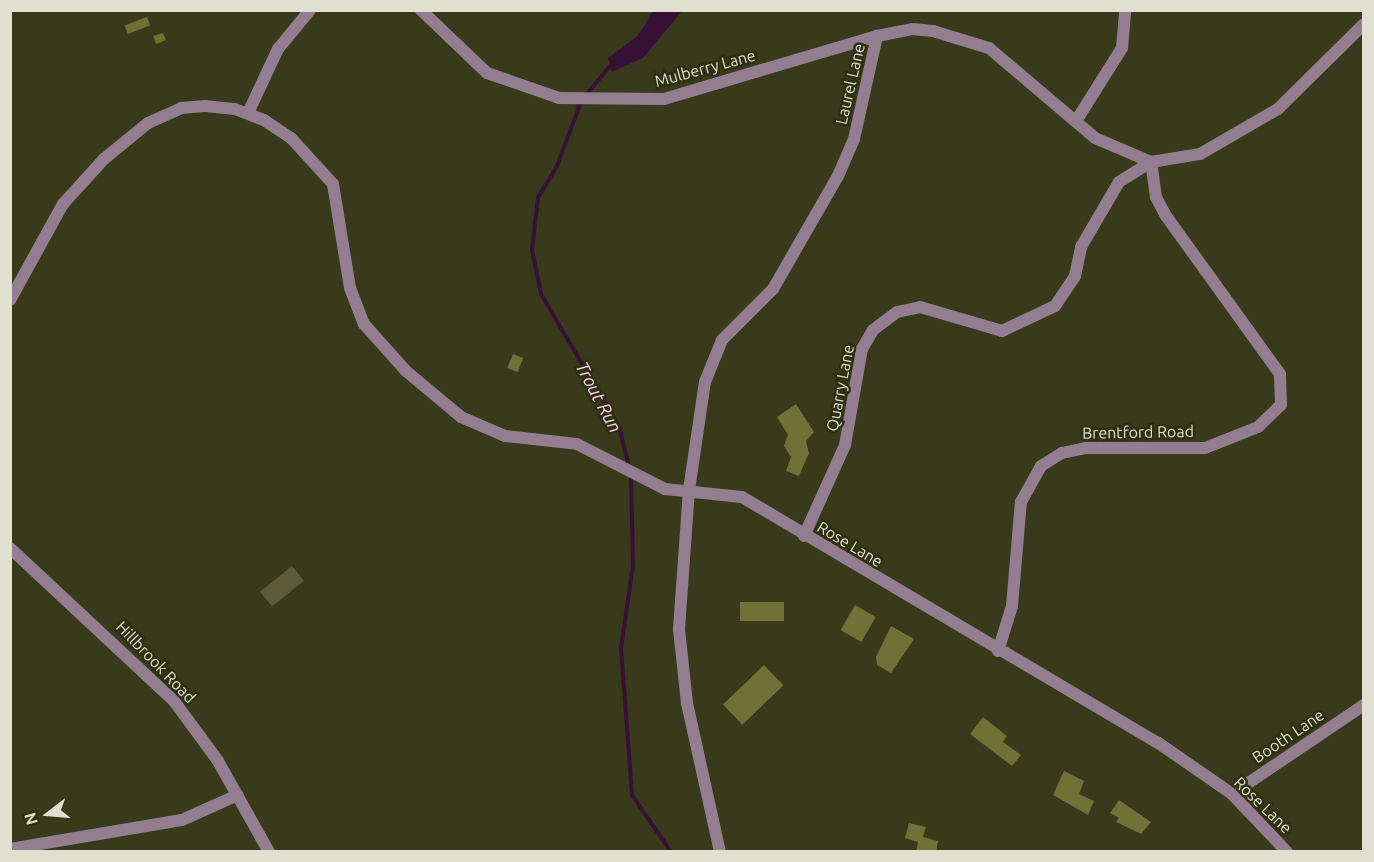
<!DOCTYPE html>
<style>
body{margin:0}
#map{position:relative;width:1374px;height:862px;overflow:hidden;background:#39391c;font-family:Ubuntu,sans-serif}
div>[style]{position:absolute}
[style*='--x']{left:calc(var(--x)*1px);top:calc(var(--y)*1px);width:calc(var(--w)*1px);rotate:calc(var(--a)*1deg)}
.green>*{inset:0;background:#5c5d38;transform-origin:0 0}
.water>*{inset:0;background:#371135}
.stream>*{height:4px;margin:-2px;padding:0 2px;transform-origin:2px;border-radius:2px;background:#371135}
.building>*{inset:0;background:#707137;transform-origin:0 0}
.minor>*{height:12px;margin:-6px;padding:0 6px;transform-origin:6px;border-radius:6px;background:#927e90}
span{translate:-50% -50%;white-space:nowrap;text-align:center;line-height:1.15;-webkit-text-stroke:5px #2f2f12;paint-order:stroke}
.street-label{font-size:16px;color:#dfe0cf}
.water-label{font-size:18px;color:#fdd4f9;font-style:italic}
.frame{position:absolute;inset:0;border:12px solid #dfe0cf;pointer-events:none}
.north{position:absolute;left:18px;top:784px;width:60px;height:60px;-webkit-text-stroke:4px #2f2f12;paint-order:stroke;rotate:254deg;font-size:16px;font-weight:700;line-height:24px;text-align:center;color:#dfe0cf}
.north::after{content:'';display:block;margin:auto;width:21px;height:27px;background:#dfe0cf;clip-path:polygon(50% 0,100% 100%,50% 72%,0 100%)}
</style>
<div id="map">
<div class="green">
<div style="left:292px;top:566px;width:19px;height:41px;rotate:51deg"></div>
</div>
<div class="water">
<div style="clip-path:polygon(656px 11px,682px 11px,643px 58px,612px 72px,608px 58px,636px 37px)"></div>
</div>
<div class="stream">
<div style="--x:645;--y:29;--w:21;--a:-62"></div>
<div style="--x:585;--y:96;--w:40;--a:-50"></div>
<div style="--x:581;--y:102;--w:68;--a:110.6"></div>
<div style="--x:557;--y:166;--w:37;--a:121"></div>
<div style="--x:538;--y:198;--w:52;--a:96.6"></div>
<div style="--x:532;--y:250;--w:45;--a:78.4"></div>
<div style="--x:541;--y:294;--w:154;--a:59.6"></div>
<div style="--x:619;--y:427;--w:40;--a:75.6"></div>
<div style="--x:631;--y:476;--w:89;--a:88.7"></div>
<div style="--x:633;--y:565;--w:84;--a:98.2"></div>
<div style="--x:621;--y:648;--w:147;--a:85.7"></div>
<div style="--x:632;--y:795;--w:69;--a:55.6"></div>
</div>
<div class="building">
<div style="left:147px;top:17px;width:9px;height:24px;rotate:69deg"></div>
<div style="clip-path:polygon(163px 33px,166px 40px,156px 44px,153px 36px)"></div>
<div style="left:513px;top:354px;width:11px;height:15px;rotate:22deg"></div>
<div style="clip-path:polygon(796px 404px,814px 432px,806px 441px,809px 453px,799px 476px,786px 471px,791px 457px,784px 446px,788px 435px,777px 417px)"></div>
<div style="left:740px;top:602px;width:44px;height:19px"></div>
<div style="left:855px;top:605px;width:24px;height:29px;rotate:30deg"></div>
<div style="clip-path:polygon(891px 626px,914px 639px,891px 673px,877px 665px,876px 657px)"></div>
<div style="left:764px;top:665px;width:28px;height:57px;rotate:46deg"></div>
<div style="clip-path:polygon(983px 717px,1007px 736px,1003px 742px,1021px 755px,1012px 766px,970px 734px)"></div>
<div style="clip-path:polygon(1064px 771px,1084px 781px,1079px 794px,1094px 801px,1088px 815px,1053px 795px)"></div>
<div style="clip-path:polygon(1119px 800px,1151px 822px,1141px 834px,1116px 822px,1119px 818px,1110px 813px)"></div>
<div style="clip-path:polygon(909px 823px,926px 827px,923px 837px,938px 841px,936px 852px,916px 852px,918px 842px,905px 838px)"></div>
</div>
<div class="minor">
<div style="--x:421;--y:10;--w:91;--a:43.7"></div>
<div style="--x:487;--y:73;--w:76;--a:19.1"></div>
<div style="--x:559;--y:98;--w:105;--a:0.5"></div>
<div style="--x:664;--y:99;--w:222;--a:-16.5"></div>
<div style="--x:248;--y:113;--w:71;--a:-64.9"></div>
<div style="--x:278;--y:49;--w:50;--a:-50.6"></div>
<div style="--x:1076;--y:121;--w:86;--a:-57.8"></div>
<div style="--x:1122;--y:48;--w:38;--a:-85"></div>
<div style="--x:10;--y:300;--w:110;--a:-61.1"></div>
<div style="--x:63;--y:204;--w:61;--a:-47.7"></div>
<div style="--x:104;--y:159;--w:57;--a:-39.3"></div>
<div style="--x:148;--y:123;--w:36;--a:-24"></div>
<div style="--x:181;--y:108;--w:24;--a:-5"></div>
<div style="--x:205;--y:106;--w:30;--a:6"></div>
<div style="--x:235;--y:109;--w:31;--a:21"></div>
<div style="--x:264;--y:120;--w:32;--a:34"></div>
<div style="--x:291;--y:138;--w:62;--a:47.6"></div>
<div style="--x:333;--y:184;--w:105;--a:80.7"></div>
<div style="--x:350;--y:288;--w:39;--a:69"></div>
<div style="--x:364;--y:324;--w:63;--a:48.2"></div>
<div style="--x:406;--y:371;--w:72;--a:39.9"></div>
<div style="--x:461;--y:417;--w:48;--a:23.4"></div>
<div style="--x:505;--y:436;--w:72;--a:6.3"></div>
<div style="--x:577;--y:444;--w:99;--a:27.1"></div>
<div style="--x:665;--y:489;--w:77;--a:5.9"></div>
<div style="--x:742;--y:497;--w:482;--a:30.6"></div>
<div style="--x:1157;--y:742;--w:91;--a:34.7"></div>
<div style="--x:1232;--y:794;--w:80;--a:46.5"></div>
<div style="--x:804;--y:536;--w:100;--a:-65.7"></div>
<div style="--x:845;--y:445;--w:97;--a:-80"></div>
<div style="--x:862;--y:349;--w:22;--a:-60"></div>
<div style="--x:873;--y:330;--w:30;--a:-37"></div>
<div style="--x:897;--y:312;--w:24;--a:-12"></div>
<div style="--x:920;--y:307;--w:85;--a:16.3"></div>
<div style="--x:1002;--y:331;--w:59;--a:-25.3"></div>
<div style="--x:1055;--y:306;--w:36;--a:-56"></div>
<div style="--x:1075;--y:276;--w:30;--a:-78"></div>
<div style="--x:1081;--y:247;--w:75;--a:-59.7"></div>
<div style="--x:1119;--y:182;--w:38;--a:-32"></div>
<div style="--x:10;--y:548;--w:224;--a:43"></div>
<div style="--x:174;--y:701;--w:74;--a:53.7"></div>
<div style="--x:218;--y:761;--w:104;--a:60.7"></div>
<div style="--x:998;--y:651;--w:47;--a:-72.7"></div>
<div style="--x:1012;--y:606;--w:104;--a:-85.1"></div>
<div style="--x:1021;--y:502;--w:41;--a:-60.9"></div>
<div style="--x:1041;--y:466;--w:25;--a:-32"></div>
<div style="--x:1062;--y:453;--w:25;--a:-12"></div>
<div style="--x:1086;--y:448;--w:119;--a:0"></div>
<div style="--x:1205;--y:448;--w:57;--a:-21.6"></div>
<div style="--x:1258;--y:427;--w:32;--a:-44"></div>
<div style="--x:1281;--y:405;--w:31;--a:-92"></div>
<div style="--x:1280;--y:374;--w:195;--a:-125.8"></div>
<div style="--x:1166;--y:216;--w:21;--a:-118"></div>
<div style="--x:1156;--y:197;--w:35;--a:-98"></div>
<div style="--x:1232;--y:794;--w:159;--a:-34"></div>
<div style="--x:10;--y:849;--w:174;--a:-9.6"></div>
<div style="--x:182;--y:820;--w:61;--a:-24.1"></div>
<div style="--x:720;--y:852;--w:153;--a:-102.5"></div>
<div style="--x:687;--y:703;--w:74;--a:-96.2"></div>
<div style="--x:679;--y:629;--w:139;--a:-85.9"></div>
<div style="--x:689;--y:490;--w:109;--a:-81.6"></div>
<div style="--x:705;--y:382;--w:45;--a:-68"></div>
<div style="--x:722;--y:340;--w:72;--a:-45"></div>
<div style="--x:773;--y:289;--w:130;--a:-60.1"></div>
<div style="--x:838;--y:176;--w:40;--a:-66.6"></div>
<div style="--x:854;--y:139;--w:106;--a:-77.4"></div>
<div style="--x:877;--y:36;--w:37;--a:-11"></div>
<div style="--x:913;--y:29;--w:20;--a:6"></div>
<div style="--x:933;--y:31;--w:59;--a:16.9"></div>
<div style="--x:989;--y:48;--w:139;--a:40.3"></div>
<div style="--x:1095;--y:138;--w:61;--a:23.2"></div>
<div style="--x:1151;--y:162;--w:50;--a:-9.3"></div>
<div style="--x:1200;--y:154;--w:90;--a:-30"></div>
<div style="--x:1278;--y:109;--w:121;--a:-44.7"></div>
</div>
<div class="street-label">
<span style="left:705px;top:68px;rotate:-15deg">Mulberry Lane</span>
<span style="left:850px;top:84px;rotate:-77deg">Laurel Lane</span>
<span style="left:840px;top:388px;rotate:-79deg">Quarry Lane</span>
<span style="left:1138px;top:432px;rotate:-1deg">Brentford Road</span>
<span style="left:850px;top:544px;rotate:31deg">Rose Lane</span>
<span style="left:156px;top:662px;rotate:46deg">Hillbrook Road</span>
<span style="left:1288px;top:736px;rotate:-34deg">Booth Lane</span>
<span style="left:1263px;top:805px;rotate:44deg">Rose Lane</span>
</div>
<div class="water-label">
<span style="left:599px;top:397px;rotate:62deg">Trout Run</span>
</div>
<div class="frame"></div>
<div class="north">N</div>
</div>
